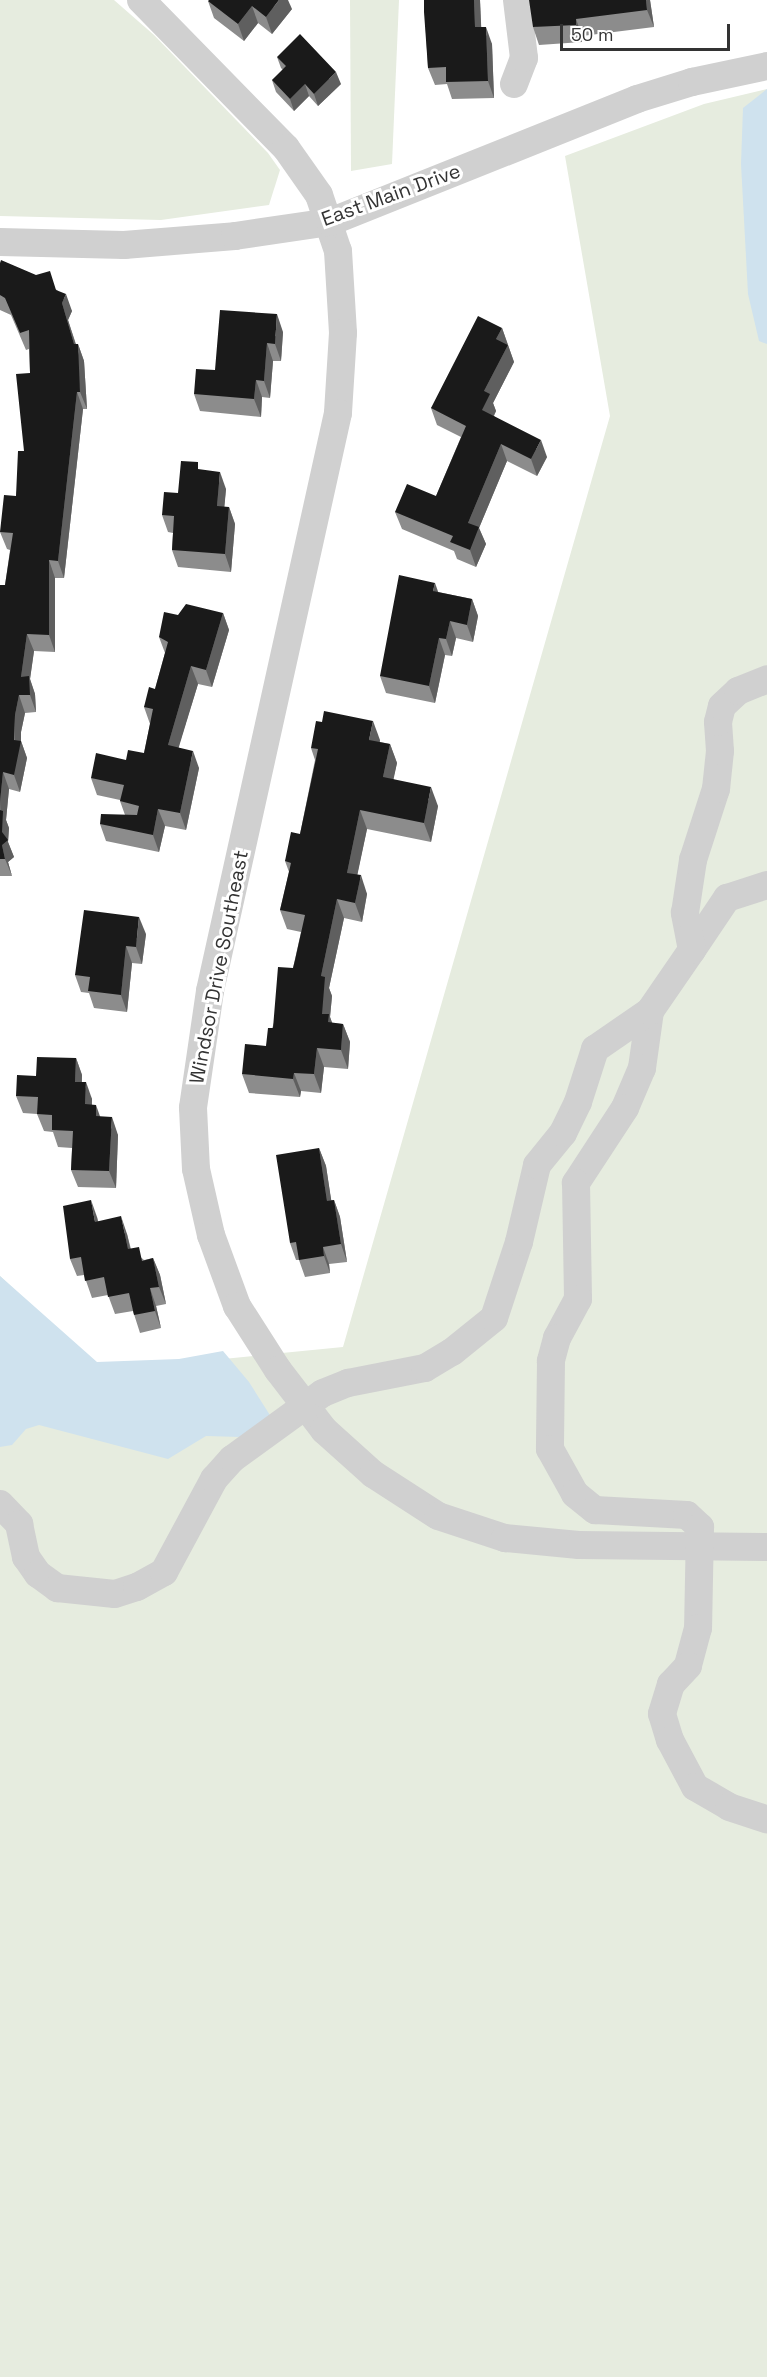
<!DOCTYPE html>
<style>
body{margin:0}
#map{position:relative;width:767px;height:2377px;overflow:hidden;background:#fff;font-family:"Space Grotesk",sans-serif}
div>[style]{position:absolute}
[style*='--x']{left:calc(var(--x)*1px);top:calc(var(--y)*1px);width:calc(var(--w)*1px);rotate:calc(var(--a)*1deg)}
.green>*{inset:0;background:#e6ecdf}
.water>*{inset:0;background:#cfe2ee}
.minor>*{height:28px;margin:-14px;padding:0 14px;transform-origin:14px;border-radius:14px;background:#d0d0d0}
.wall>*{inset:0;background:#8c8c8c}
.shaded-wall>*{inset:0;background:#5f5f5f}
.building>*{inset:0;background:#1a1a1a}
span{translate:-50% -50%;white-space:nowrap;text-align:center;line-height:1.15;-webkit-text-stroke:6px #fff;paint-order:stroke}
.street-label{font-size:20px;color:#333}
.scale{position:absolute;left:560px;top:24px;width:170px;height:27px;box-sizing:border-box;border:3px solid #333;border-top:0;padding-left:8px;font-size:18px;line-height:21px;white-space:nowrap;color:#333;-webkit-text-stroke:4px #fff;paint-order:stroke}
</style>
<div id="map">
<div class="green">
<div style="clip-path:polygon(0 0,114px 0,154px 35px,268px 153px,280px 170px,269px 205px,161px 220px,0 216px)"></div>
<div style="clip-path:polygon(350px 0,399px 0,392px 164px,351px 171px)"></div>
<div style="clip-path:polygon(767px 89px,767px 2377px,0 2377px,0 1276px,102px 1371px,343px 1347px,610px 416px,565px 156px,704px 104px)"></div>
</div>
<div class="water">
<div style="clip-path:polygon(767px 89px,767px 344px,759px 341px,748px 294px,741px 164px,743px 108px)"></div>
<div style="clip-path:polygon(0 1276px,97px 1362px,179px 1359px,223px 1351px,249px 1382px,273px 1420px,240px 1437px,206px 1436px,168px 1459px,39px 1425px,26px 1429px,12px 1445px,0 1447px)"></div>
</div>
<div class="minor">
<div style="--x:141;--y:0;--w:207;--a:45.6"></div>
<div style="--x:286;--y:148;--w:57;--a:54.9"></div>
<div style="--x:319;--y:195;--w:59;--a:71.3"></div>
<div style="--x:338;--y:251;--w:82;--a:86.5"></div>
<div style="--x:343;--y:333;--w:80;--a:93.6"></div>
<div style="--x:338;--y:413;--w:592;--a:102.49"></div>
<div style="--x:210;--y:991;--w:118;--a:98.3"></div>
<div style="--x:193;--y:1108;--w:61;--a:87.2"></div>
<div style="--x:196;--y:1169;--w:68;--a:77.2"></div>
<div style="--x:211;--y:1235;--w:76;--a:69.9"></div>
<div style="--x:237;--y:1306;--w:76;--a:57.4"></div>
<div style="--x:278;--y:1370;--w:76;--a:52.5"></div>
<div style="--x:324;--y:1430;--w:66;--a:41.9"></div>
<div style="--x:373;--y:1474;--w:77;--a:32.9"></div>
<div style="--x:438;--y:1516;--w:71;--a:18.2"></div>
<div style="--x:505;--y:1538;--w:74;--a:5.4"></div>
<div style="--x:579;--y:1545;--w:188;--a:0.6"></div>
<div style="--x:514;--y:84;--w:28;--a:-69"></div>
<div style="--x:524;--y:58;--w:58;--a:-96.9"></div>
<div style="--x:0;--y:242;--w:124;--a:1.4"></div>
<div style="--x:124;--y:245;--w:111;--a:-4.6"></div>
<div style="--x:235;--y:236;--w:96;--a:-8.4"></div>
<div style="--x:330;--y:222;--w:331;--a:-21.8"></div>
<div style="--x:637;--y:99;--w:58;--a:-17.2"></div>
<div style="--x:692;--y:82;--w:77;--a:-12"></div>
<div style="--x:692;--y:950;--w:63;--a:-56.1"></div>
<div style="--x:727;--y:898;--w:42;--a:-18"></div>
<div style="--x:650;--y:1011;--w:58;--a:98"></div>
<div style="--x:642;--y:1068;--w:43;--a:113"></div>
<div style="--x:625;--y:1108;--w:90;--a:123.2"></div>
<div style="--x:576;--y:1183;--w:116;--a:89"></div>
<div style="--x:578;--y:1299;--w:44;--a:118.3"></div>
<div style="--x:557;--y:1338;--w:24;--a:105"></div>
<div style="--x:551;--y:1361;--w:88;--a:90.7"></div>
<div style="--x:550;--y:1449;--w:51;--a:60.9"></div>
<div style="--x:575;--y:1494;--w:26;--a:39"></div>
<div style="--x:595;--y:1510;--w:92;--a:3.1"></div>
<div style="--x:687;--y:1515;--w:18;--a:43"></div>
<div style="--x:700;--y:1527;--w:101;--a:91.1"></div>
<div style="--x:698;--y:1628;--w:39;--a:105"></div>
<div style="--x:688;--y:1666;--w:25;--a:133"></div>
<div style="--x:671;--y:1684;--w:31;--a:107"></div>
<div style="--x:662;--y:1714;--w:27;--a:73"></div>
<div style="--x:670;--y:1740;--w:53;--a:62"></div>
<div style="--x:695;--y:1787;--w:39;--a:30"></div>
<div style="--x:729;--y:1807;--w:40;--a:18"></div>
<div style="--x:0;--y:1504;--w:28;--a:46"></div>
<div style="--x:19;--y:1524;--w:34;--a:78"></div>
<div style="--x:26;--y:1557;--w:21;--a:55"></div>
<div style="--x:38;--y:1574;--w:24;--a:36"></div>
<div style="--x:57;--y:1588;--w:58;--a:5.9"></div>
<div style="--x:115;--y:1594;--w:23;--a:-18"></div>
<div style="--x:137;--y:1587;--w:31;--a:-29"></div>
<div style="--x:164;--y:1572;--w:106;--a:-61.7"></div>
<div style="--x:214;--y:1479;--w:27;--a:-48"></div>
<div style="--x:232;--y:1459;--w:112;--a:-36"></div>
<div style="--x:323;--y:1393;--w:27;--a:-22"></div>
<div style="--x:348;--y:1383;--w:78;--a:-11"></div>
<div style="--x:425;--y:1368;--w:31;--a:-31"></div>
<div style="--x:452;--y:1352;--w:54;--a:-39"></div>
<div style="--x:494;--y:1318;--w:80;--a:-71.8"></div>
<div style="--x:519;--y:1242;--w:79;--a:-76.8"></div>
<div style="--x:537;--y:1165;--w:41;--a:-50.9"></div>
<div style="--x:563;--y:1133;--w:34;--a:-64"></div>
<div style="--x:578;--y:1102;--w:56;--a:-72.2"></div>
<div style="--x:595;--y:1049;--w:67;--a:-34.6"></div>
<div style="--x:650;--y:1011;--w:74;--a:-55.5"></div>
<div style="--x:692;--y:950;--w:38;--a:-101"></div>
<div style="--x:685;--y:913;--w:54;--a:-81.4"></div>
<div style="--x:693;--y:860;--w:75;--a:-72.1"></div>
<div style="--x:716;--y:789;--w:38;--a:-84"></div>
<div style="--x:720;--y:751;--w:29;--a:-94"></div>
<div style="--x:718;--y:722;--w:16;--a:-76"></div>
<div style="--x:722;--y:706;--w:22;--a:-43"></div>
<div style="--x:738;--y:691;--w:31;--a:-22"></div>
</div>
<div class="wall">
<div style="clip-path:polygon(424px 0,480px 0,481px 27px,492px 44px,494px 98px,452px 99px,447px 84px,435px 85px,428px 68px)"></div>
<div style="clip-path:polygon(650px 0,654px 27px,582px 36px,582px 42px,539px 45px,533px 27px)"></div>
<div style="clip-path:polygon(208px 1px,292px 9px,272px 34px,258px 23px,244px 41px,214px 18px)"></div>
<div style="clip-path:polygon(277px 57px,341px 84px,318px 106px,309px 96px,294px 111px,276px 92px,272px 80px,283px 70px,281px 68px)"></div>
<div style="clip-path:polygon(0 263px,57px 290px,72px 311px,68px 320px,76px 344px,78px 344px,84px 361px,87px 409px,83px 409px,64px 578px,55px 578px,55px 652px,34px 651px,30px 679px,35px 694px,36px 712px,25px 713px,21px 732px,21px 741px,27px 758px,20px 792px,9px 789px,6px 820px,9px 828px,8px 842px,14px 857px,8px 862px,12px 876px,0 876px,0 585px,5px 585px,10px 550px,7px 549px,0 532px,16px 496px,24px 451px,30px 373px,29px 349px,26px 350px,11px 315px,0 310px)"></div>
<div style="clip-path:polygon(502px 328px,514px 362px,493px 403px,496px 411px,494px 416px,547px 457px,537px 476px,507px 461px,479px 528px,486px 544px,476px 567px,457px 559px,454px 551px,402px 529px,395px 512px,436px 496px,461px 437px,437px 425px,431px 408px)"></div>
<div style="clip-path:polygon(283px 332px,281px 361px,273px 361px,270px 398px,262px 397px,261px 417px,200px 411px,194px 394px,215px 370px)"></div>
<div style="clip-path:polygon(201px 470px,226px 489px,224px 507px,229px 507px,235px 524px,231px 572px,178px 567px,172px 550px,173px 533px,168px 532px,162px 515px,178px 493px)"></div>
<div style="clip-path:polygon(438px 592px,472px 599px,478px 616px,473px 642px,456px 638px,452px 656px,445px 655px,435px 703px,386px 693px,380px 676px)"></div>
<div style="clip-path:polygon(223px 613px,229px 630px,212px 687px,198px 684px,178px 748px,199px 768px,186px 830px,165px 826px,159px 852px,106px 841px,100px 824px,125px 815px,120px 801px,120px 800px,97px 795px,91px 778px,126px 760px,144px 753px,150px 724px,144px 707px,155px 689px,165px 653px,159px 637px,178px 615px)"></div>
<div style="clip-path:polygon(380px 740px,380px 742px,390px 744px,397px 763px,393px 779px,438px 806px,431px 842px,367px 829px,357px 875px,367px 894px,362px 922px,344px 918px,329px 988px,332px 996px,330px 1017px,332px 1023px,343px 1024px,350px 1042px,348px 1069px,324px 1067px,321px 1093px,301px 1091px,300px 1097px,249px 1093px,242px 1074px,266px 1046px,293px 968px,301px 932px,287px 929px,280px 910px,289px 872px,285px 861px,300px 834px,315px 760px,311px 748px)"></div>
<div style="clip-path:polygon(146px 934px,142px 964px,132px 963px,127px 1012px,94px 1008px,89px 993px,81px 992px,75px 975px)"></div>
<div style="clip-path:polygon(76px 1058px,82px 1075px,82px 1082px,92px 1099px,92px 1105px,100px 1117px,118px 1135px,116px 1188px,78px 1187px,71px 1170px,72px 1148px,58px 1147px,53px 1132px,44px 1131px,37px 1114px,23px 1113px,16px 1096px,36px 1076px)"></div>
<div style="clip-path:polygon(319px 1148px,326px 1166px,331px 1200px,334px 1200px,340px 1217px,347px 1262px,329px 1264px,330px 1273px,305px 1277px,299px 1260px,296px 1260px,290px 1243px)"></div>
<div style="clip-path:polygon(97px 1217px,98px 1221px,127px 1234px,131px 1249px,144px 1260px,153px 1258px,160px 1275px,166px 1304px,156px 1306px,161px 1328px,140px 1333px,133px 1311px,115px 1314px,108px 1295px,92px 1298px,84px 1275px,77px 1276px,70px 1259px)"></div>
</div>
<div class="shaded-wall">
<div style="clip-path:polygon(279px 0,288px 0,292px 9px,272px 34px,266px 17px)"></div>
<div style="clip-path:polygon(474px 0,480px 0,482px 44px,475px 27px)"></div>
<div style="clip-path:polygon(646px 0,650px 0,654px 27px,647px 10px)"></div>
<div style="clip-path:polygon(252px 6px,258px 23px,244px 41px,238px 24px)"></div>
<div style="clip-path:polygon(576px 19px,582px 36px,582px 42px,576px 25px)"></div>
<div style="clip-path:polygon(486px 27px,492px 44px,494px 98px,488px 81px)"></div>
<div style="clip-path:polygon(336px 72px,341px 84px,318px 106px,314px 94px)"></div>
<div style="clip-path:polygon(305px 84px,309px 96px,294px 111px,290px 99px)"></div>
<div style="clip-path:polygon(66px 294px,72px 311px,68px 320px,79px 355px,78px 344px,84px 361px,87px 409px,80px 392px,74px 344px,62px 303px)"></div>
<div style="clip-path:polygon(277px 314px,283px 332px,281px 361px,275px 344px)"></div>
<div style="clip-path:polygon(502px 328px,508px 345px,496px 339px)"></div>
<div style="clip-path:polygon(267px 343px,273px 361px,270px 398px,264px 381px)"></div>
<div style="clip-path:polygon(508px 345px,514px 362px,493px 403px,496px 411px,488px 427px,482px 410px,484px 391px)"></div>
<div style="clip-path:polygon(256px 380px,262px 397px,261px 417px,254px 399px)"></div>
<div style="clip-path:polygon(77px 392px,83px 409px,64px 578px,58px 561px)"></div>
<div style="clip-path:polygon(541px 440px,547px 457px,537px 476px,531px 459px)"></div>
<div style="clip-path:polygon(501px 444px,507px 461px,479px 528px,486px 544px,476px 567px,470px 550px,468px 523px)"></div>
<div style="clip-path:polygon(220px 472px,226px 489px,223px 523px,217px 506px)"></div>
<div style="clip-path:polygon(229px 507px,235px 524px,231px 572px,225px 554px)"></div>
<div style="clip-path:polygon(49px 560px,55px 578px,55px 652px,49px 635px)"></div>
<div style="clip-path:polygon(435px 583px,441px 600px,433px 591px)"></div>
<div style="clip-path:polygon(472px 599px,478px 616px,473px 642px,467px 625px)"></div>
<div style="clip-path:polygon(223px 613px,229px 630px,212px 687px,206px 670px)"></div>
<div style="clip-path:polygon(450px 621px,456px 638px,452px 656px,446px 639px)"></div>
<div style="clip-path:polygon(27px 634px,34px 651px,30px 679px,35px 694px,36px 712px,30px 695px,21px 677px)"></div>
<div style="clip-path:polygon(439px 638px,445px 655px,435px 703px,429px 686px)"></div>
<div style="clip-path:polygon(191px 666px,198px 684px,174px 763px,168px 745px)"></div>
<div style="clip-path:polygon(19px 695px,25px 713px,21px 732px,21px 741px,27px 758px,20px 792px,14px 775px,15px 715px)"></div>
<div style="clip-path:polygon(373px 721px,380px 740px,376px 759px,369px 740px)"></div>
<div style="clip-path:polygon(390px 744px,397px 763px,390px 796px,383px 777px)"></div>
<div style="clip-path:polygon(193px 751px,199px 768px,186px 830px,180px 813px)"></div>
<div style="clip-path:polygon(3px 772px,9px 789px,6px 820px,9px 828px,8px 842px,14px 857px,8px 862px,12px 876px,5px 859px,2px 845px,0 802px)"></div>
<div style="clip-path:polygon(431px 787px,438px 806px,431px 842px,424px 823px)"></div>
<div style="clip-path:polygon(158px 809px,165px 826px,159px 852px,153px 835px)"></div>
<div style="clip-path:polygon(360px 810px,367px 829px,354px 891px,347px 873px)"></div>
<div style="clip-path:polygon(361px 875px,367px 894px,362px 922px,355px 903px)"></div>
<div style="clip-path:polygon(337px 899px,344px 918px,329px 988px,332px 996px,330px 1017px,336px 1033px,322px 1014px,321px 976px)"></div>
<div style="clip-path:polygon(139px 917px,146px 934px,142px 964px,136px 947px)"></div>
<div style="clip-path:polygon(126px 946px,132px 963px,127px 1012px,121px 995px)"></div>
<div style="clip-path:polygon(343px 1024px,350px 1042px,348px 1069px,341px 1050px)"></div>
<div style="clip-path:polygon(317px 1048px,324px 1067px,321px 1093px,314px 1074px)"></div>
<div style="clip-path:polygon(76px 1058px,82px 1075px,81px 1099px,75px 1082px)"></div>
<div style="clip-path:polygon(294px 1073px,301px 1091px,300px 1097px,293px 1079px)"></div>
<div style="clip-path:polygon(86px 1082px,92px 1099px,91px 1122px,85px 1104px)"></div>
<div style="clip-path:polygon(96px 1105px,102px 1122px,96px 1116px)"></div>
<div style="clip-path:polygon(112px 1117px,118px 1135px,116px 1188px,109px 1171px)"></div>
<div style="clip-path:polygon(319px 1148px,326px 1166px,334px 1218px,327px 1201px)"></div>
<div style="clip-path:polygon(91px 1200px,97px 1217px,101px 1239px,95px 1222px)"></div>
<div style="clip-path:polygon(334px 1200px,340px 1217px,347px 1262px,341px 1244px)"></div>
<div style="clip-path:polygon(121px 1216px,127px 1234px,134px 1266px,128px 1249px)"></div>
<div style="clip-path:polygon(323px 1247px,329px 1264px,330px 1273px,324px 1256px)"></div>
<div style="clip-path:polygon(153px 1258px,160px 1275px,166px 1304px,159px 1287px)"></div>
<div style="clip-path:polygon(150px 1288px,156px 1306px,161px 1328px,155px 1311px)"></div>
</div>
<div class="building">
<div style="clip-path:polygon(209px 0,279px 0,266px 17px,252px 6px,238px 24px,208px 1px)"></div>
<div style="clip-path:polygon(424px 0,474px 0,475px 27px,486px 27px,488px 81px,446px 82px,446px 67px,428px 68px,424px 12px)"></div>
<div style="clip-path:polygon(529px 0,646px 0,647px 10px,576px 19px,576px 25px,533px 27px)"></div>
<div style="clip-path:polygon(300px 34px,336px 72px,314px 94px,305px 84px,290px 99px,272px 80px,286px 66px,277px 57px)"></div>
<div style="clip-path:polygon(1px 260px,36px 275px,50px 271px,56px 290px,66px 294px,62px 303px,74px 344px,78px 344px,80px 392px,77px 392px,58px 561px,49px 560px,49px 635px,27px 634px,21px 677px,29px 676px,30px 695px,19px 695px,15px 715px,14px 740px,21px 741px,14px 775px,3px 772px,0 802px,0 585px,5px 585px,13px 533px,0 532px,4px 495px,16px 496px,18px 451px,24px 451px,16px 374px,30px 373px,29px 330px,20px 333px,5px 298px,0 295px,0 263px)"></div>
<div style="clip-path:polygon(220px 310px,277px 314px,275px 344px,267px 343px,264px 381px,256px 380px,254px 399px,194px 394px,196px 369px,215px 370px)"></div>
<div style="clip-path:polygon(478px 316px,502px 328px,496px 339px,508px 345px,484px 391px,490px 394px,482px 410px,541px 440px,531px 459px,501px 444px,468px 523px,479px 527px,470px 550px,450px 542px,453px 536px,395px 512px,407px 484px,436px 496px,466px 426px,431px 408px)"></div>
<div style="clip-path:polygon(181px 461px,198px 462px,198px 469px,220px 472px,217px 506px,229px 507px,225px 554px,172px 550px,174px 516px,162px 515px,164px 492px,178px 493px)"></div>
<div style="clip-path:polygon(399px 575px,435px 583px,433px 591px,472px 599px,467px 625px,450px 621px,446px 639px,439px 638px,429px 686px,380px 676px)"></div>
<div style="clip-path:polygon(186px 604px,223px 613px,206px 670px,191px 666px,168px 745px,193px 751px,180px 813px,158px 809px,153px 835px,100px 824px,101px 814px,137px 815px,139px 806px,120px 801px,124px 785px,91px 778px,96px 753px,126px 760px,128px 750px,144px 753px,153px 709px,144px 707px,149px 687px,155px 689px,168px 642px,159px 637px,164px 612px,178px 615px)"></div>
<div style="clip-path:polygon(324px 711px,373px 721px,369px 740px,390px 744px,383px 777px,431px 787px,424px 823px,360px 810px,347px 873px,361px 875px,355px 903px,337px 899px,321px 976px,325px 977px,322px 1014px,329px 1014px,328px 1022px,343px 1024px,341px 1050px,317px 1048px,314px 1074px,294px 1073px,293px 1079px,242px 1074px,245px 1044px,266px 1046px,268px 1028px,273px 1028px,278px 967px,293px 968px,295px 960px,305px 915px,280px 910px,291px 863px,285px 861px,291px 832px,300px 834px,318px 749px,311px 748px,316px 721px,322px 722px)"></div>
<div style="clip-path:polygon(0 810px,3px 811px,2px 832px,8px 840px,2px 845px,5px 859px,0 859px)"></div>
<div style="clip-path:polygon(84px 910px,139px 917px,136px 947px,126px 946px,121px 995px,88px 991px,90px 977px,75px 975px)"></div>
<div style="clip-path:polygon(37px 1057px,76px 1058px,75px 1082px,86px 1082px,85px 1104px,96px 1105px,96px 1116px,112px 1117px,109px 1171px,71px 1170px,73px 1131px,52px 1130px,52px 1115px,37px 1114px,38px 1097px,16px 1096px,17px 1075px,36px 1076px)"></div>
<div style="clip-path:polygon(319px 1148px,327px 1201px,334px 1200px,341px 1244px,323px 1247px,324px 1256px,299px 1260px,296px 1242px,290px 1243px,276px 1155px)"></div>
<div style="clip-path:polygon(91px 1200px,95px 1222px,121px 1216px,128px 1249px,139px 1247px,142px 1261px,153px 1258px,159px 1287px,150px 1288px,155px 1311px,134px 1315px,129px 1293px,108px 1297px,104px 1277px,85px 1281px,81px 1257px,70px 1259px,63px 1206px)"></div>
</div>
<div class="street-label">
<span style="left:391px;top:195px;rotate:-20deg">East Main Drive</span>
<span style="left:219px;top:967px;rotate:-79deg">Windsor Drive Southeast</span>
</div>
<div class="scale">50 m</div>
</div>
